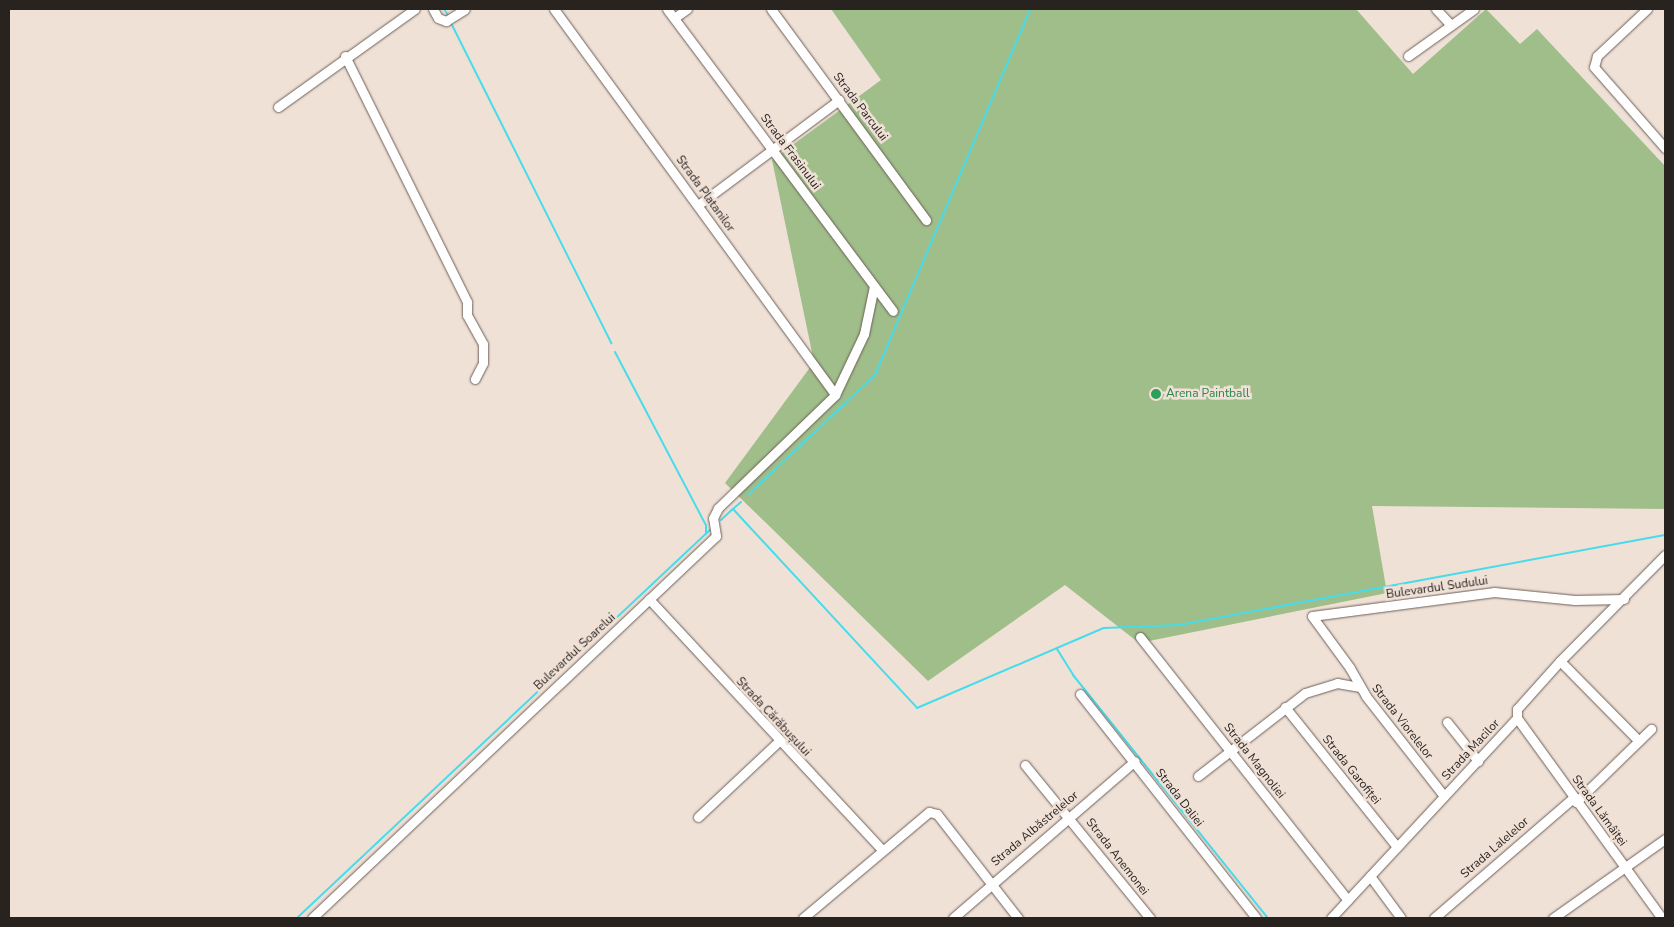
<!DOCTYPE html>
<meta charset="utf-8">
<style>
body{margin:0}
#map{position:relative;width:1674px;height:927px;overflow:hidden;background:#f0e1d7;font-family:"Nunito Sans",sans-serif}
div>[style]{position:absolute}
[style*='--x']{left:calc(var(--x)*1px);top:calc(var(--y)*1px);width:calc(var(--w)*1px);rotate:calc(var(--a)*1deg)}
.green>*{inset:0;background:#9fbe8a}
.stream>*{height:2px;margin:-1px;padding:0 1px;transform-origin:1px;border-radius:1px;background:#48dcea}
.roads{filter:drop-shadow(0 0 1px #6c5f57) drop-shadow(0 0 1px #6c5f57)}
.minor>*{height:9px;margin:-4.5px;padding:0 4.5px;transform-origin:4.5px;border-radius:4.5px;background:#fff}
.dots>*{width:14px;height:14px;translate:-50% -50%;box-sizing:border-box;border:2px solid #f0e1d7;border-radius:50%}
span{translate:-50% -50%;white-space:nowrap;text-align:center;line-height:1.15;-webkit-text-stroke:5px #f0e1d7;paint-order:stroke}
.street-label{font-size:12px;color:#292320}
.leisure-label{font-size:12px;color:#27864d}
.left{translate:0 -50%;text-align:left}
.frame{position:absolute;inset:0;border:10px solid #292320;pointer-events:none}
</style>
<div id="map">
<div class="green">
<div style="clip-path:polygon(831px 9px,1356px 9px,1413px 74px,1486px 9px,1520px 44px,1537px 29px,1665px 166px,1665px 509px,1372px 506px,1387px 593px,1139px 643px,1065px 585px,928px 681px,725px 483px,814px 362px,772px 160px,881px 80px)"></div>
</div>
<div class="stream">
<div style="--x:444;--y:9;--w:7;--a:56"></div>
<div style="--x:452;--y:25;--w:356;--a:63.4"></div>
<div style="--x:615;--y:352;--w:195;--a:62.3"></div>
<div style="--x:706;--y:525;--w:9;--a:90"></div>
<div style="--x:748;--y:495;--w:175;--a:-43.4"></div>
<div style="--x:875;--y:375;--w:397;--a:-67"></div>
<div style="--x:741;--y:502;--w:11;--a:139"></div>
<div style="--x:733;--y:509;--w:271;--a:47.2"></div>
<div style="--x:917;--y:708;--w:203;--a:-23.2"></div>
<div style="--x:1104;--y:628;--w:75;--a:-2.3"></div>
<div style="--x:1179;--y:625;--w:494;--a:-10.5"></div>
<div style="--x:721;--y:520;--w:16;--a:-43"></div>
<div style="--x:1057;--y:649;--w:31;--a:58"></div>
<div style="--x:1073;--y:675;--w:312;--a:51.3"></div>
<div style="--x:297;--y:918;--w:568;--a:-43.22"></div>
</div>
<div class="roads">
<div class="minor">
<div style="--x:433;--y:9;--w:10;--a:61"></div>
<div style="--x:438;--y:18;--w:9;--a:21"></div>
<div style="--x:446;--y:21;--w:22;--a:-32"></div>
<div style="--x:554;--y:9;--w:477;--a:53.9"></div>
<div style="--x:667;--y:9;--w:377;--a:53.2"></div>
<div style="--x:771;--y:9;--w:262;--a:53.7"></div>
<div style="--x:1436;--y:9;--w:22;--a:47"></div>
<div style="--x:1647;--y:9;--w:69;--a:136.8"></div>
<div style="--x:1597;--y:56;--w:11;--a:105"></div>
<div style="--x:1594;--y:67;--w:108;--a:48.8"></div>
<div style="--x:674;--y:18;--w:16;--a:-35"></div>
<div style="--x:345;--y:56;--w:275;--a:63.6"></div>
<div style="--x:467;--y:302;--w:13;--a:90"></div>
<div style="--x:467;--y:315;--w:33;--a:61"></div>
<div style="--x:483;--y:344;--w:19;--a:90"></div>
<div style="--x:483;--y:363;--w:18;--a:117"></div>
<div style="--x:1408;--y:56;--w:81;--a:-35.5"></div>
<div style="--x:278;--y:107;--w:168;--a:-35.6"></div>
<div style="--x:698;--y:205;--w:176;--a:-36.7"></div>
<div style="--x:649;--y:599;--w:341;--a:47.1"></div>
<div style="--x:1140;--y:637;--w:335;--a:51.7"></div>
<div style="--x:1560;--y:661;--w:112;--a:45.4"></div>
<div style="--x:1080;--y:694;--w:285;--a:51.8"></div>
<div style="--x:1285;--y:707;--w:179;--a:51.3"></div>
<div style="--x:1517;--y:718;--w:247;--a:54.1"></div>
<div style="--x:1517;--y:718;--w:9;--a:-90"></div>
<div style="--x:1517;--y:709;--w:64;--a:-48.1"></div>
<div style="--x:1560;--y:661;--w:149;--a:-45.3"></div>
<div style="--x:1447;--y:722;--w:50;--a:51.5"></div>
<div style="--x:1025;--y:765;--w:198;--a:50.8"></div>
<div style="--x:1198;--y:776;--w:135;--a:-37.8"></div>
<div style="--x:1305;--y:693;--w:34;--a:-17"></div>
<div style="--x:1337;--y:683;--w:22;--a:10"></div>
<div style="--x:1444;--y:796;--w:127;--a:-128"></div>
<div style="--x:1366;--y:696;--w:32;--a:-120"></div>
<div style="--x:1350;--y:668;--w:64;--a:-126.2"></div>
<div style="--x:1312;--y:616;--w:184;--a:-7.5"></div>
<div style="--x:1494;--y:592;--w:81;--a:5.6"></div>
<div style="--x:1575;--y:600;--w:49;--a:-1.2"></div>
<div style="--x:1576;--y:802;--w:105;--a:-44.2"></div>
<div style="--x:698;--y:817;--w:111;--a:-43.2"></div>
<div style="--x:1370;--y:876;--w:52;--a:53.6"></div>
<div style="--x:312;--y:918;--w:556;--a:-43.4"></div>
<div style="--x:716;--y:536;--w:18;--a:-99"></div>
<div style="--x:713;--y:518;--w:11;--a:-63"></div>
<div style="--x:718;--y:508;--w:163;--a:-44"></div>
<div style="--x:835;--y:395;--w:68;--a:-64.6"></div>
<div style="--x:864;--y:334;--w:49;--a:-78.2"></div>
<div style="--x:803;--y:918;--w:165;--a:-40.1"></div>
<div style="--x:929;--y:812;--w:8;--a:14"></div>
<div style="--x:937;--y:814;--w:132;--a:52.1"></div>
<div style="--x:953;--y:918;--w:240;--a:-40.8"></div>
<div style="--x:1331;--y:918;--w:273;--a:-47.1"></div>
<div style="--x:1434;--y:918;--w:184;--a:-40.8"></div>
<div style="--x:1553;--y:918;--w:137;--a:-35.2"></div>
</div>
</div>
<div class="dots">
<div style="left:1156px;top:394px;background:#2e9e5b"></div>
</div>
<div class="street-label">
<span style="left:860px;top:107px;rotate:53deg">Strada Parcului</span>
<span style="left:790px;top:152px;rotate:53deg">Strada Frasinului</span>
<span style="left:705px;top:194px;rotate:54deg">Strada Platanilor</span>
<span style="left:1437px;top:588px;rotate:-8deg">Bulevardul Sudului</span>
<span style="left:575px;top:652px;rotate:-43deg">Bulevardul Soarelui</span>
<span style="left:773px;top:717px;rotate:47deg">Strada Cărăbușului</span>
<span style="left:1402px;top:722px;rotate:52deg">Strada Viorelelor</span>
<span style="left:1471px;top:750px;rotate:-47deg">Strada Macilor</span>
<span style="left:1254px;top:761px;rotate:52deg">Strada Magnoliei</span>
<span style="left:1351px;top:770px;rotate:51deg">Strada Garofiței</span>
<span style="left:1179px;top:798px;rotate:52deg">Strada Daliei</span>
<span style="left:1599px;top:811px;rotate:54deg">Strada Lămâiței</span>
<span style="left:1035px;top:829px;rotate:-40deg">Strada Albăstrelelor</span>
<span style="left:1495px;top:848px;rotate:-41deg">Strada Lalelelor</span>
<span style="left:1117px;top:857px;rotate:52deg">Strada Anemonei</span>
</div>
<div class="leisure-label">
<span class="left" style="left:1166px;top:394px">Arena Paintball</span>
</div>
<div class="frame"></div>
</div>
